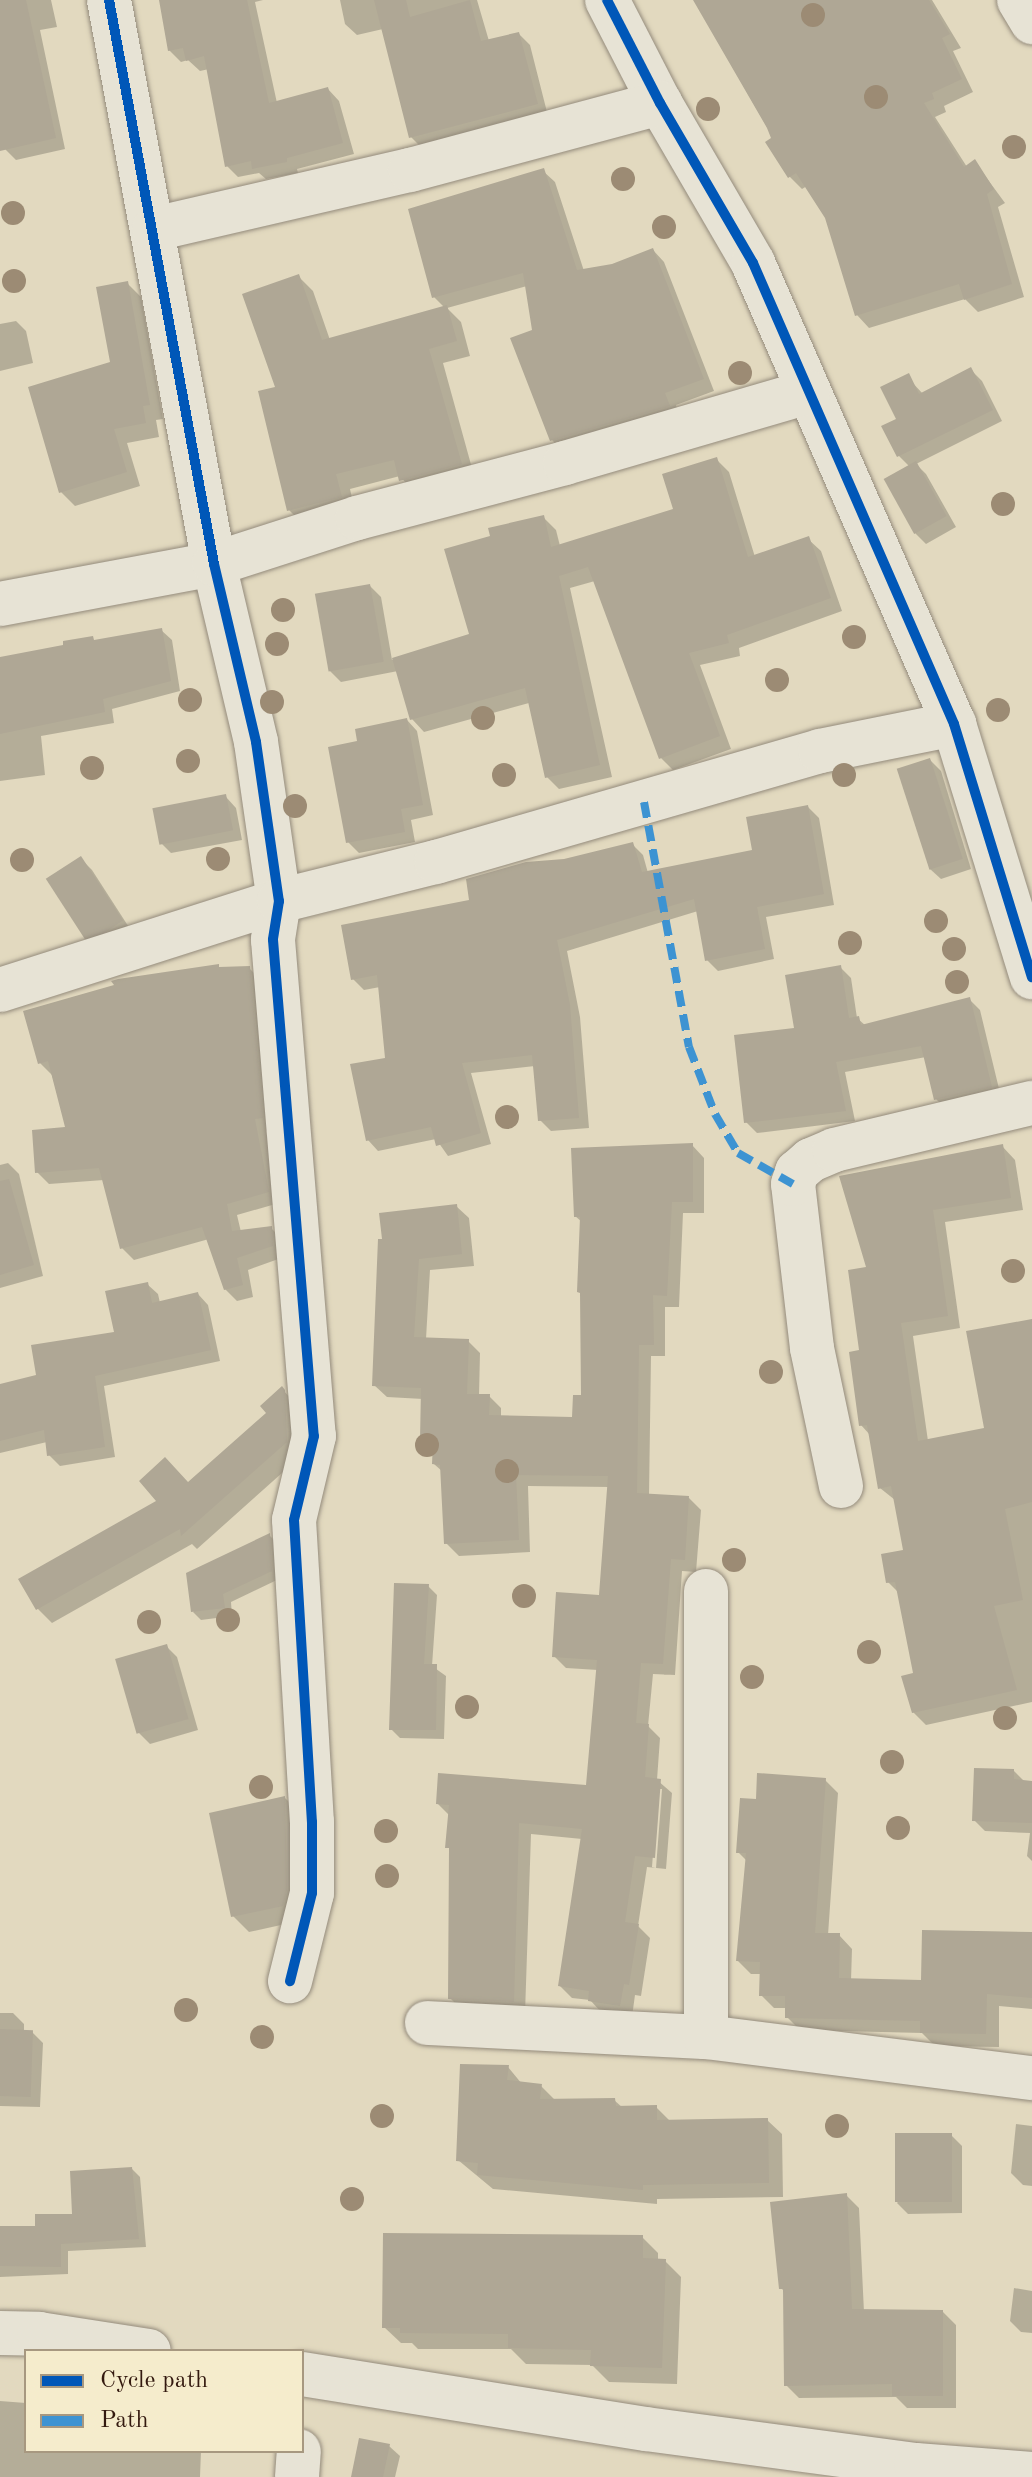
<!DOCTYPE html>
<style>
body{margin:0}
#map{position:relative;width:1032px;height:2477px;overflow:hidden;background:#e2d9bf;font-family:"Old Standard TT",serif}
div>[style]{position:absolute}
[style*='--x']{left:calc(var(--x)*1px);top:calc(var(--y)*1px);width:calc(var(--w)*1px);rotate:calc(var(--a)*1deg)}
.shadow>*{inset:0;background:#0003}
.building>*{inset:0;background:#afa795;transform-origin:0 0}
.roads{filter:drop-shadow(0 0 2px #948b7c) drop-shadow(0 0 2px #948b7c)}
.minor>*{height:44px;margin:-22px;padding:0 22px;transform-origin:22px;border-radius:22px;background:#e7e3d5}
.quiet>*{height:8px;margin-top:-4px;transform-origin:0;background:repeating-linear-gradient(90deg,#3d93d2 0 16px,transparent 0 24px)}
.cycleway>*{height:10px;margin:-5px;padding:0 5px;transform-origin:5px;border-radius:5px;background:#0057b8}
.trees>*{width:24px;height:24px;margin:-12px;border-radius:50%;background:#9c8b74}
span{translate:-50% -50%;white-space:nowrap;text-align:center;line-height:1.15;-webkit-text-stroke:6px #f5eccc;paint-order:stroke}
.legend{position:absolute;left:24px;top:2349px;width:280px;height:104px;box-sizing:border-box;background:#f5eccc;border:2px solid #a79880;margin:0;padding:10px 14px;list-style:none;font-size:24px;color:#33190f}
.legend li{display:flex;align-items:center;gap:16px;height:40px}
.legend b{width:40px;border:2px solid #a79880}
</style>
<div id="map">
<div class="shadow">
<div style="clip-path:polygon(0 0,51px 0,57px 27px,40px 30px,65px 149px,16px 160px,5px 149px,0 127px)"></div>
<div style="clip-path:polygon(161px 0,263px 0,255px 2px,277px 103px,328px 89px,339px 101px,354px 154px,297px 169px,298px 173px,266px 179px,259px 173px,238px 177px,227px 166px,209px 69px,200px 71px,188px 60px,181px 62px,169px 50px)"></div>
<div style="clip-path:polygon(340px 0,477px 0,489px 41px,519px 34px,530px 45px,548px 116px,423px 149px,411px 137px,383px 29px,357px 35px,345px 24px)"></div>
<div style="clip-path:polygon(694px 0,932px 0,961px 48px,953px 51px,973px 92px,944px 106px,946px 112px,935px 117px,967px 167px,975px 162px,1005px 203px,998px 207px,1024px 297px,978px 312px,965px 299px,869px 328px,857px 315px,827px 217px,807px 186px,802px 189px,790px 177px,774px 139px)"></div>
<div style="clip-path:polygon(543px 171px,555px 182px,584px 271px,613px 266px,653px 250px,664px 262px,714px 391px,676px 405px,680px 418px,564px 452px,552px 440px,527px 286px,447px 308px,461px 322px,470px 356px,443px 363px,475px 479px,416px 495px,400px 476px,350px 489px,355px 511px,304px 525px,289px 510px,278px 389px,298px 276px,313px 291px,330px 340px,444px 307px,434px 297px)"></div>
<div style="clip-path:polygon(127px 283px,141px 297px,163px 419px,156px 420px,159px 437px,127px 443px,140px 486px,75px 506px,61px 492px,112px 364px)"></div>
<div style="clip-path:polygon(16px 321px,26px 331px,33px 363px,0 371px,0 324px)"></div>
<div style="clip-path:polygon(971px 370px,982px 381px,1002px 421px,916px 464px,926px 474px,956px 527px,926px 544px,915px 533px,909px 466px,899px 456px,884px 427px,899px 419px,910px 380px,923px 394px)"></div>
<div style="clip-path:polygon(716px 459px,729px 472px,755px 557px,808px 539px,821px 551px,842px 611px,739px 648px,740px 656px,700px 665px,731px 749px,673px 770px,661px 758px,595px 581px,570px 588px,612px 777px,559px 789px,547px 777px,529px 703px,424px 732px,412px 719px,398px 671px,341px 682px,330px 671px,370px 586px,381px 597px,392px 660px,471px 636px,492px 537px,544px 518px,556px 530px,560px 546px,675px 510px)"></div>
<div style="clip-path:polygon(161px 630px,172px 640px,180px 691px,112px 709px,114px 723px,41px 736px,45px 775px,0 781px,0 659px)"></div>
<div style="clip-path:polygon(407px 720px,417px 731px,433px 815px,411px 820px,415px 842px,359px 853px,348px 842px,359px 742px)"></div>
<div style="clip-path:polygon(930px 760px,941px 771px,971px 869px,941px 879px,930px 869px)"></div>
<div style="clip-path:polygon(226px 797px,236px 808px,242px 840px,171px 853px,160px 842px)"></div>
<div style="clip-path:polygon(808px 807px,819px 818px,834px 905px,766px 917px,774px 959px,718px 971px,707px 960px,698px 911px,567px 951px,580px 1017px,589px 1128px,551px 1131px,540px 1120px,535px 1066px,471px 1073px,491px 1144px,448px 1156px,436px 1139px,378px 1151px,368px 1140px,388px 1059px,380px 987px,364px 990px,353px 979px,471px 902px,564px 861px,632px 844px,643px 855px,648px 873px,754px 851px)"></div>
<div style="clip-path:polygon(81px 859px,92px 870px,132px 932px,96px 947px,85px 936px)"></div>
<div style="clip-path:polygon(218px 966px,221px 969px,249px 968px,261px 980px,273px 1129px,266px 1131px,279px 1203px,237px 1215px,241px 1232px,271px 1228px,283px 1240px,284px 1257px,248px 1270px,253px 1297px,237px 1301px,225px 1289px,209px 1239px,134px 1260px,122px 1248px,104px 1180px,49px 1184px,37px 1172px,67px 1129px,52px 1075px,40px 1063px)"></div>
<div style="clip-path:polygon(840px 967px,851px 978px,857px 1018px,866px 1026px,970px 1000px,980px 1010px,1001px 1097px,947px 1110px,936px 1099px,926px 1057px,845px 1072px,855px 1121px,757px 1133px,746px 1122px,796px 1029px)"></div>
<div style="clip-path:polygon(evenodd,692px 1145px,704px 1158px,704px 1213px,683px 1213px,679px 1307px,665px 1307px,665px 1356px,651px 1356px,649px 1496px,689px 1498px,701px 1510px,696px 1572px,682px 1571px,675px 1675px,653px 1674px,648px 1726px,660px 1738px,657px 1780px,672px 1793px,666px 1869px,647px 1867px,638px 1926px,650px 1938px,641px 1996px,635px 1995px,632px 2017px,602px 2013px,590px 2000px,572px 1998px,560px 1986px,582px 1839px,531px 1834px,525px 2014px,462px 2010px,450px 1998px,450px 1816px,438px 1804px,588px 1787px,598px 1670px,566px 1668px,554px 1656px,601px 1597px,609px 1487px,528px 1486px,530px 1552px,459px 1556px,446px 1543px,443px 1472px,434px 1464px,434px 1451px,422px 1439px,423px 1399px,387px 1397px,374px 1385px,380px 1241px,456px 1206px,469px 1218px,474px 1266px,430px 1270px,426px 1339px,468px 1341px,480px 1353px,479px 1396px,489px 1396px,501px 1408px,501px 1417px,574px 1419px,583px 1397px,582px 1222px,575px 1216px,692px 1145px,658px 1789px,662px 1789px,656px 1868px,652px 1867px,658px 1789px)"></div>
<div style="clip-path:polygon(1002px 1146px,1015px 1160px,1023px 1210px,945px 1222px,960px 1328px,913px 1336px,928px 1441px,987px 1429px,1032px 1321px,1032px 1702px,926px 1725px,913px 1712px,916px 1675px,900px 1594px,888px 1582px,905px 1552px,895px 1500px,880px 1488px,870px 1435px,861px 1425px,861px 1352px,869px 1269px)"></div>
<div style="clip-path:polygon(8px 1163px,19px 1174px,43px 1276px,0 1288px,0 1165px)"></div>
<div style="clip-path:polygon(147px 1284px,158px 1294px,160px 1303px,198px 1294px,208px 1305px,220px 1361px,104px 1386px,115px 1457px,60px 1466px,49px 1455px,47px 1442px,0 1453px,0 1386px,38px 1377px,116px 1334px)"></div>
<div style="clip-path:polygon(282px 1389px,298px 1406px,300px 1457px,197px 1549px,192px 1544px,52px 1623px,38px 1609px,21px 1579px,216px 1470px,269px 1413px)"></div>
<div style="clip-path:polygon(269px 1535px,277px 1543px,279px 1579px,231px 1602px,232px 1616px,201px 1620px,193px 1612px)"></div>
<div style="clip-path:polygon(428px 1586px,437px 1595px,432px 1666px,446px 1676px,444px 1739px,400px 1738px,391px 1729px)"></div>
<div style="clip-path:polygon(166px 1646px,177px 1657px,198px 1730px,150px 1744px,139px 1733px)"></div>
<div style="clip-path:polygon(1014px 1771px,1025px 1782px,1032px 1783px,1032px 1861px,1027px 1856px,1030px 1833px,985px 1831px,974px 1820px)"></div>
<div style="clip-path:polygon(825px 1780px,838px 1793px,828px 1935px,839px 1935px,852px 1949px,851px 1981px,923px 1982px,1032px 1934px,1032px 2009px,999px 2006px,999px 2047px,935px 2046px,922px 2033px,800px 2030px,787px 2017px,787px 2008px,774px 2008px,761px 1995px,762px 1974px,751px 1974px,738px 1961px,747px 1861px,738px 1852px,758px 1801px)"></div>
<div style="clip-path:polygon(285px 1798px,301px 1814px,299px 1921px,249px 1932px,233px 1916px)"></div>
<div style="clip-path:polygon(0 2013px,13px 2013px,24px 2024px,24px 2032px,32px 2032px,43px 2043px,40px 2107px,0 2106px)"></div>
<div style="clip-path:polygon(508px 2067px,522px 2084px,541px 2086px,556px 2101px,614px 2100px,623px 2108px,656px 2107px,671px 2122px,767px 2120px,782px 2134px,783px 2197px,657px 2199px,657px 2204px,493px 2189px,458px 2160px)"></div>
<div style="clip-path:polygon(1016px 2124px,1032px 2126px,1032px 2186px,1023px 2185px,1011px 2173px)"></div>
<div style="clip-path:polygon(951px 2135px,962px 2146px,962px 2213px,908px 2214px,897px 2203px)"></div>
<div style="clip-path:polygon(132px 2169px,140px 2177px,146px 2247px,68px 2251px,68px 2274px,0 2277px,0 2228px,37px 2229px,74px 2216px)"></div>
<div style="clip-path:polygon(846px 2195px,859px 2208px,864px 2312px,943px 2312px,956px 2325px,956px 2408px,907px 2408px,896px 2397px,799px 2398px,786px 2385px,785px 2292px,781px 2288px)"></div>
<div style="clip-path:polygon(642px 2237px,658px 2253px,658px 2261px,665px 2261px,681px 2277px,677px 2384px,609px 2382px,592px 2365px,526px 2364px,511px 2349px,418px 2349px,412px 2343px,401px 2343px,384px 2327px)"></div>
<div style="clip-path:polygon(1014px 2288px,1032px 2291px,1032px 2333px,1021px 2332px,1010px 2321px)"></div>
<div style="clip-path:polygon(0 2401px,26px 2403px,26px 2451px,201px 2451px,200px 2477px,0 2477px)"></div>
<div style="clip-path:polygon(389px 2446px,400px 2456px,395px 2477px,353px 2477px)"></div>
</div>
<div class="building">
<div style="clip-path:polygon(0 0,26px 0,56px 138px,0 151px)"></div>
<div style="clip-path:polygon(159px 0,247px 0,269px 103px,328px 87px,343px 143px,287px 158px,287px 162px,252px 169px,251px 161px,225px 167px,204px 56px,186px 61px,183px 48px,168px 51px)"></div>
<div style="clip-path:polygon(374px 0,406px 0,410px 17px,470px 0,481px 41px,519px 32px,538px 104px,409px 138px)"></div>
<div style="clip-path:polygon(693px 0,929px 0,950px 34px,942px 38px,962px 79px,932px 93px,934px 99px,924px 103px,964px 167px,975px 159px,994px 189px,987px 194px,1012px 284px,964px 300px,959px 284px,855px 316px,825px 218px,796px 173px,788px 178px,765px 142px,771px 138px,767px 128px)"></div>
<div style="clip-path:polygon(544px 168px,577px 270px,612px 264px,653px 248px,704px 379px,665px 393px,670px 406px,550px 441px,510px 338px,532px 330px,523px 273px,432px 298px,408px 209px)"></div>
<div style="clip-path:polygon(299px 274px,322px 340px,447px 305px,457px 341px,429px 349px,462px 464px,399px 481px,394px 460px,336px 474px,342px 497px,287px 511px,258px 391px,275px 387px,242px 294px)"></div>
<div style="clip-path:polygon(128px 281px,150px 405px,143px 406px,146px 423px,114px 429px,127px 472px,59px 493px,28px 387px,110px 362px,96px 287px)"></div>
<div style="clip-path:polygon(971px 367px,993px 410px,897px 457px,881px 426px,896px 419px,880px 387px,909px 373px,919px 394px)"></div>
<div style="clip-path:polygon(717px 457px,748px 557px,809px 536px,831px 598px,727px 635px,729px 643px,689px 653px,720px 736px,659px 759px,588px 567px,559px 576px,600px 765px,545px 778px,525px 688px,410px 720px,392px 658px,469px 634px,444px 549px,490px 536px,488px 528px,544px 515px,551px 547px,673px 509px,662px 474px)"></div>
<div style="left:916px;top:461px;width:63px;height:37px;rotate:61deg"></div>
<div style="left:370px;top:584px;width:79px;height:56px;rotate:80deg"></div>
<div style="clip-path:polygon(162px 628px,171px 681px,103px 699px,105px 712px,0 734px,0 657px,63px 645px,63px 641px,93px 636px,94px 640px)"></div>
<div style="clip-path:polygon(407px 718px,423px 805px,401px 809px,405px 832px,346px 843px,328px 747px,357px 741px,355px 729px)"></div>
<div style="left:930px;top:758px;width:106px;height:35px;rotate:72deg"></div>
<div style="left:226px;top:794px;width:37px;height:75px;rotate:79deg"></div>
<div style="clip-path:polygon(808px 805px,824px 894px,757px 907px,765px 949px,705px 961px,694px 899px,557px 940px,570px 1005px,579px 1118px,538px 1121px,532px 1055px,462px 1063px,481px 1133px,436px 1146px,431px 1127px,366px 1141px,350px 1064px,385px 1058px,377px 975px,351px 980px,341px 925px,469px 900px,466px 879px,526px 862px,564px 859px,633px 842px,642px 872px,752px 850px,746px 817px)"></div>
<div style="left:81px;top:856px;width:77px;height:42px;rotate:57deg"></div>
<div style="clip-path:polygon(219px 964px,219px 967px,250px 966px,263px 1118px,255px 1119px,269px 1192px,227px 1204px,232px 1231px,272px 1226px,273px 1246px,237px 1258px,243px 1285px,224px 1290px,202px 1227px,120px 1249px,99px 1168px,35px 1173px,32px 1130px,65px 1127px,48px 1061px,38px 1064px,23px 1011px,114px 985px,111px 981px,118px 979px)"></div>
<div style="clip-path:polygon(841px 965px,849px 1018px,859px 1016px,861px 1025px,970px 997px,992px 1087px,934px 1100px,921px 1046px,836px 1062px,846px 1111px,744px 1123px,734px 1035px,794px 1028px,785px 975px)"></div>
<div style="clip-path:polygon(693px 1143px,693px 1202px,672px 1202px,667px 1296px,653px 1295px,654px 1345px,639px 1345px,637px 1493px,689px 1496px,685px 1560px,671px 1559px,663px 1664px,641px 1663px,636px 1723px,649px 1724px,645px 1777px,661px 1779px,655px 1858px,635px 1856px,625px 1922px,639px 1924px,629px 1985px,624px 1984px,620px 2006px,588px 2001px,589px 1991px,558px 1986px,582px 1829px,519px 1823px,514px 2002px,448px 1999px,449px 1848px,445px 1848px,449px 1805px,436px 1804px,438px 1773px,586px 1785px,597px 1660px,552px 1657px,556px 1592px,599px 1595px,608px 1476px,516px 1475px,519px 1540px,444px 1544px,440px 1465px,432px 1464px,433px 1440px,420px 1440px,421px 1388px,372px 1386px,378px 1239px,382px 1239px,379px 1213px,457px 1204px,462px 1254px,419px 1259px,414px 1337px,469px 1339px,467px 1394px,490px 1394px,489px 1415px,572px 1417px,573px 1395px,581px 1395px,580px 1293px,577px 1292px,580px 1217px,574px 1217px,571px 1148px)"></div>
<div style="clip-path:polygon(1003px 1144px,1011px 1198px,933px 1210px,948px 1316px,901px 1323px,918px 1441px,984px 1428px,966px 1331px,1032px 1319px,1032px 1502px,1005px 1509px,1023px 1600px,994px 1606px,1017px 1690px,912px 1713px,901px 1676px,913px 1673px,895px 1582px,886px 1583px,881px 1554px,903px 1550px,891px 1486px,878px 1489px,867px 1425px,859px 1426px,849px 1352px,859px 1350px,848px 1270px,866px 1267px,839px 1176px)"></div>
<div style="clip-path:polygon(9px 1179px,34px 1265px,0 1275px,0 1181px)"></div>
<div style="clip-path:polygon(148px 1282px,152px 1303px,198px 1292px,211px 1350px,95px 1376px,105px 1447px,47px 1456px,44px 1430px,0 1441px,0 1384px,36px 1375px,31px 1345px,114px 1332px,105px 1291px)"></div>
<div style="clip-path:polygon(282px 1386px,285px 1390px,287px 1442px,181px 1536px,180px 1529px,36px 1610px,18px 1579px,156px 1501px,139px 1481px,165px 1457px,188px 1482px,266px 1413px,260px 1406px)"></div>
<div style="clip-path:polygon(270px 1533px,272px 1571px,223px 1594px,225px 1608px,191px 1612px,186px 1573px)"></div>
<div style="clip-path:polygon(394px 1583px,429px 1584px,424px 1664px,437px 1664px,436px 1730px,389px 1730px)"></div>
<div style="left:167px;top:1644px;width:78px;height:54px;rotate:74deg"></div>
<div style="clip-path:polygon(974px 1768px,1014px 1769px,1014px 1779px,1032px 1781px,1032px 1823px,972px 1821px)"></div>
<div style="clip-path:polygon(757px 1773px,826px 1778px,815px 1933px,840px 1933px,839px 1978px,921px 1980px,922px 1930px,1032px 1932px,1032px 1998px,987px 1994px,986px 2034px,920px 2033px,920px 2021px,785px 2018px,785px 1996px,759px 1996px,760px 1962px,736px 1961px,746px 1853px,736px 1853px,740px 1798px,756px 1799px)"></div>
<div style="clip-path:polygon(285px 1796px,287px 1890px,283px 1906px,231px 1917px,209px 1813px)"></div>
<div style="left:0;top:2029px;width:33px;height:67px;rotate:2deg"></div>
<div style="clip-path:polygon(460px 2064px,509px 2065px,507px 2080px,542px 2084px,540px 2099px,615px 2098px,616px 2106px,657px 2105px,657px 2120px,768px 2118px,769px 2183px,643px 2185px,643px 2190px,477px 2175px,478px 2163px,456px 2161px)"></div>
<div style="left:952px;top:2133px;width:69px;height:57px;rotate:90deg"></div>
<div style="clip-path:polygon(132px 2167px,139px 2239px,61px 2244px,61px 2267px,0 2266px,0 2226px,35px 2226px,35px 2214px,72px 2214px,70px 2171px)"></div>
<div style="clip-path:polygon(847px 2193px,852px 2309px,943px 2310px,943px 2396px,892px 2396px,892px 2384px,784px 2386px,783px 2289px,779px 2289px,770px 2202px)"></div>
<div style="clip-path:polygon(383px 2233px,643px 2235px,643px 2258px,666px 2259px,662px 2368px,590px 2366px,591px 2350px,508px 2348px,508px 2334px,400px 2333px,400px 2328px,382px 2328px)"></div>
<div style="clip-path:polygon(359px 2438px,390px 2444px,383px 2477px,351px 2477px)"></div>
</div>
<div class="roads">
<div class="minor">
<div style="--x:109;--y:0;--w:574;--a:79.45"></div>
<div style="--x:214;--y:564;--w:183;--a:76.7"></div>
<div style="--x:256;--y:742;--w:161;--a:81.8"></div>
<div style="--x:279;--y:901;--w:39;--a:99"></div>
<div style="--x:273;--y:940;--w:498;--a:85.3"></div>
<div style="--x:314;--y:1436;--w:86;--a:103.4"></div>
<div style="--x:294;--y:1520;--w:303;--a:86.6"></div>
<div style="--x:312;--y:1822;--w:71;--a:90"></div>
<div style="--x:312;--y:1893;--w:91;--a:104"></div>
<div style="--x:607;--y:0;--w:116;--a:62.8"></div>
<div style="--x:660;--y:103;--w:185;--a:59.8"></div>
<div style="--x:753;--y:263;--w:503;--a:66.44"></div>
<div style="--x:954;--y:724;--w:265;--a:72.9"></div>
<div style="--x:1019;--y:0;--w:26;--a:59"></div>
<div style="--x:154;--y:229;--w:263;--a:-13"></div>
<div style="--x:410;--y:170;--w:259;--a:-15"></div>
<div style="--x:0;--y:604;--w:218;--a:-10.6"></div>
<div style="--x:214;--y:564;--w:150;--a:-17.8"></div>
<div style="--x:357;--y:518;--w:215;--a:-14.8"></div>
<div style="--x:565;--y:463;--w:253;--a:-16.3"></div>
<div style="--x:0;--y:990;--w:293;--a:-17.7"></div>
<div style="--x:279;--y:901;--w:162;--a:-14"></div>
<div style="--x:436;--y:862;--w:400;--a:-16.1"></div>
<div style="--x:820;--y:751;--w:137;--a:-11.4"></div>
<div style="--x:841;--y:1486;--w:141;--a:-101.9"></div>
<div style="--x:812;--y:1348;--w:165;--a:-96.6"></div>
<div style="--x:793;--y:1184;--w:13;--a:-72"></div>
<div style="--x:797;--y:1172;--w:18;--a:-41"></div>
<div style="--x:811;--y:1160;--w:25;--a:-23"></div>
<div style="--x:834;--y:1150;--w:204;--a:-13.4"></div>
<div style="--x:427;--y:2023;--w:279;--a:2.9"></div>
<div style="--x:706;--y:2037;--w:329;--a:7.2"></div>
<div style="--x:706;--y:2037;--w:446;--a:-90"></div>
<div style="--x:0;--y:2333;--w:39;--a:1"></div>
<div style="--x:39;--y:2334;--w:111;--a:8.8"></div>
<div style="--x:302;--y:2374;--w:348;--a:9.1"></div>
<div style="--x:646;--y:2429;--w:272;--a:7.6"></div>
<div style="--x:916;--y:2465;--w:116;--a:4.4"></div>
<div style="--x:297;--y:2477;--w:26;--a:-86"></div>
</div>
</div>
<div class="quiet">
<div style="--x:644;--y:802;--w:249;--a:79.6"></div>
<div style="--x:689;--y:1047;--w:72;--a:68.8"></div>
<div style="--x:715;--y:1114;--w:45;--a:59.5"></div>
<div style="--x:738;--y:1153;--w:63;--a:29.4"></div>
</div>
<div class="cycleway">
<div style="--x:109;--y:0;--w:574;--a:79.45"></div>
<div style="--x:214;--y:564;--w:183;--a:76.7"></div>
<div style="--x:256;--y:742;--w:161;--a:81.8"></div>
<div style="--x:279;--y:901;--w:39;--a:99"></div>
<div style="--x:273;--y:940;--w:498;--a:85.3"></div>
<div style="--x:314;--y:1436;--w:86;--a:103.4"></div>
<div style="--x:294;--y:1520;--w:303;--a:86.6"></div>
<div style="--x:312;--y:1822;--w:71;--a:90"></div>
<div style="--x:312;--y:1893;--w:91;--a:104"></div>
<div style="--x:607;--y:0;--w:116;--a:62.8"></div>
<div style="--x:660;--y:103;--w:185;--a:59.8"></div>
<div style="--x:753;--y:263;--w:503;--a:66.44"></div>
<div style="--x:954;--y:724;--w:265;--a:72.9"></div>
</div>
<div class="trees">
<div style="left:813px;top:15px"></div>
<div style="left:876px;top:97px"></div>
<div style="left:708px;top:109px"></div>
<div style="left:1014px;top:147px"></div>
<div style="left:623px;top:179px"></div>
<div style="left:13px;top:213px"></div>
<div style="left:664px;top:227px"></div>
<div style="left:14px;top:281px"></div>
<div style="left:740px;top:373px"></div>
<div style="left:1003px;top:504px"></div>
<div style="left:283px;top:610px"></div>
<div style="left:854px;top:637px"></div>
<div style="left:277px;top:644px"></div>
<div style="left:777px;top:680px"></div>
<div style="left:190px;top:700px"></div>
<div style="left:272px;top:702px"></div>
<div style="left:998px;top:710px"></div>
<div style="left:483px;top:718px"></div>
<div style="left:188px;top:761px"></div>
<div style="left:92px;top:768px"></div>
<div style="left:504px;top:775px"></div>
<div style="left:844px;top:775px"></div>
<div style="left:295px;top:806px"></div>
<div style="left:218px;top:859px"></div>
<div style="left:22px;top:860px"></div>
<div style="left:936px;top:921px"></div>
<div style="left:850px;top:943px"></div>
<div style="left:954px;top:949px"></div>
<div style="left:957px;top:982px"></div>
<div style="left:507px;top:1117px"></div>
<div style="left:1013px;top:1271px"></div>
<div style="left:771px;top:1372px"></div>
<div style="left:427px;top:1445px"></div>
<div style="left:507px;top:1471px"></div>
<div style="left:734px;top:1560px"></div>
<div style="left:524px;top:1596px"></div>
<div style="left:228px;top:1620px"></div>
<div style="left:149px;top:1622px"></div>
<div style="left:869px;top:1652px"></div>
<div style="left:752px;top:1677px"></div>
<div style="left:467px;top:1707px"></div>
<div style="left:1005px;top:1718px"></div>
<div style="left:892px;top:1762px"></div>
<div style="left:261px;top:1787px"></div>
<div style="left:898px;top:1828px"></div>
<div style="left:386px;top:1831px"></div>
<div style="left:387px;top:1876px"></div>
<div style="left:186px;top:2010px"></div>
<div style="left:262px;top:2037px"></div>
<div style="left:382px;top:2116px"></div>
<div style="left:837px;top:2126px"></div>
<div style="left:352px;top:2199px"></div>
</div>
<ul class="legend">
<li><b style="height:10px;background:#0057b8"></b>Cycle path</li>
<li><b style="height:10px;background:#3d93d2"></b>Path</li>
</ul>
</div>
